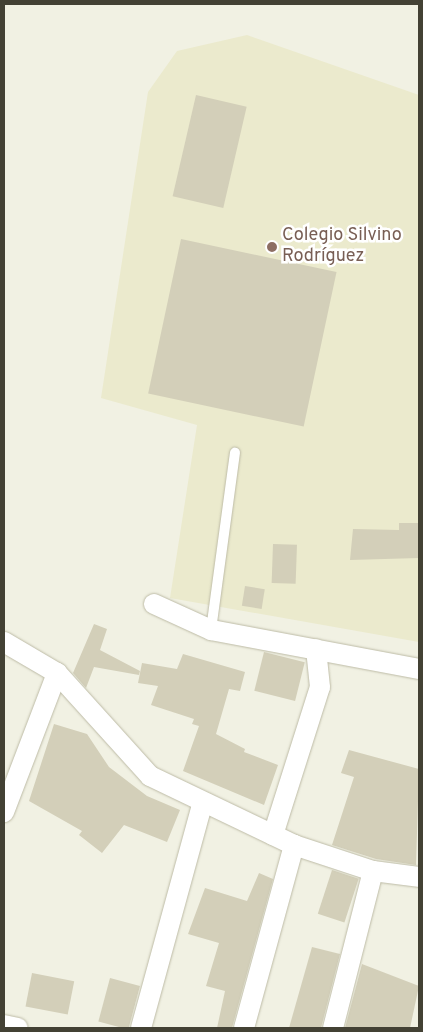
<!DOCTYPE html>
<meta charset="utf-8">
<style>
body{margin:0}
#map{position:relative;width:423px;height:1032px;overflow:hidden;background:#f1f1e3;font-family:Overpass,sans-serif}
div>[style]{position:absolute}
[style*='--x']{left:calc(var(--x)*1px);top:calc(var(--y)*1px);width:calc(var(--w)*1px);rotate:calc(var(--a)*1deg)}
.education>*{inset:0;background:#ebeacd}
.building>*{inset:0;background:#d3cfb9;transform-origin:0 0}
.roads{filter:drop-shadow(0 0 1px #bdbba6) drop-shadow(0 0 1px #bdbba6)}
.lane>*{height:10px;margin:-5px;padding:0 5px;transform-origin:5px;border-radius:5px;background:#fff}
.street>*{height:20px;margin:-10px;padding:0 10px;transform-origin:10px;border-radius:10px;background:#fff}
.dots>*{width:14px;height:14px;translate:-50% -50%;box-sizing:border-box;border:2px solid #fff;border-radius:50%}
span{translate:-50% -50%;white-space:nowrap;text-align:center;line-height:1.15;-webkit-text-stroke:5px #fff;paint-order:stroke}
.education-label{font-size:18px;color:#785e54}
.left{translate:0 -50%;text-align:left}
.frame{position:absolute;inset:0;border:5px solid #434134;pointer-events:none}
</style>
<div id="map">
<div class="education">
<div style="clip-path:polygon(247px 35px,419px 95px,419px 642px,170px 598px,197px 425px,101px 398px,148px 92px,177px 51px)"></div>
</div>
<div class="building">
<div style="left:196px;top:95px;width:52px;height:104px;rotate:13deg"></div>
<div style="left:181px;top:239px;width:159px;height:158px;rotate:12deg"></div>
<div style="clip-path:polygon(399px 523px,419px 523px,419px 558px,350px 560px,353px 529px,399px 530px)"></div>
<div style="left:273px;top:544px;width:24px;height:39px;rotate:2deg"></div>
<div style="left:245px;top:586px;width:20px;height:20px;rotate:9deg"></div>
<div style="clip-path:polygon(94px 624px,107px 629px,100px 650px,140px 671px,139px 675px,94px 667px,86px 688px,73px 673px)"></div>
<div style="left:264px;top:652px;width:42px;height:40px;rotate:14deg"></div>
<div style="clip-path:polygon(183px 654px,245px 672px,240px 691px,229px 689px,216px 734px,245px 749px,244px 752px,278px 765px,264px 805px,183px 771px,199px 726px,192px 724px,194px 719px,151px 705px,158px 686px,138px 683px,142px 663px,177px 669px)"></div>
<div style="clip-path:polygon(54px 724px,87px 734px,109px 767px,147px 796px,180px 810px,167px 842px,124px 825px,102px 853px,79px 835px,82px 831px,29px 801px)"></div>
<div style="clip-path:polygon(349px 750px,419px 769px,416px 865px,376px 859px,332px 845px,354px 777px,341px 773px)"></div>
<div style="left:332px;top:870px;width:28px;height:46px;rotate:18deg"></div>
<div style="clip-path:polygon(259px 873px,273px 879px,232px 1028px,217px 1028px,225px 991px,206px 986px,219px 943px,188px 934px,205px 888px,247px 901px)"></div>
<div style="clip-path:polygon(312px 947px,340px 954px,321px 1028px,289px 1028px)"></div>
<div style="clip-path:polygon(362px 964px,419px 986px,410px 1028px,345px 1028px)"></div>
<div style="left:32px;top:973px;width:43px;height:34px;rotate:11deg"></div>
<div style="left:110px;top:978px;width:31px;height:45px;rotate:15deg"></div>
</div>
<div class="roads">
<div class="lane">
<div style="--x:211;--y:630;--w:179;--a:-82.3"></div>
</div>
<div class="street">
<div style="--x:154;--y:604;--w:63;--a:24.5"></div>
<div style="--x:211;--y:630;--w:212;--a:10.6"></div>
<div style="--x:4;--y:642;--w:61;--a:30.3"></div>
<div style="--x:57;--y:673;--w:139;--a:47.9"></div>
<div style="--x:150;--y:776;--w:160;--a:25.6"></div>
<div style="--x:294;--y:845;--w:83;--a:18.2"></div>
<div style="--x:373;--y:871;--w:46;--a:7.4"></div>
<div style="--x:4;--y:812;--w:149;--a:-69.1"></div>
<div style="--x:273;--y:835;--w:155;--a:-72.4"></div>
<div style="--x:320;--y:687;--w:38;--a:-96"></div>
<div style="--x:4;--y:1025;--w:14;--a:12"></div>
<div style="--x:141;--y:1028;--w:231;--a:-74.7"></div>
<div style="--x:244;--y:1028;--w:190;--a:-74.7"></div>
<div style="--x:333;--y:1028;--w:162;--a:-75.7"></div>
</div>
</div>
<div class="dots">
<div style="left:272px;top:247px;background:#8d6e63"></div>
</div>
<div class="education-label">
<span class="left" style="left:282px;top:247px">Colegio Silvino<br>Rodríguez</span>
</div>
<div class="frame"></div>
</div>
